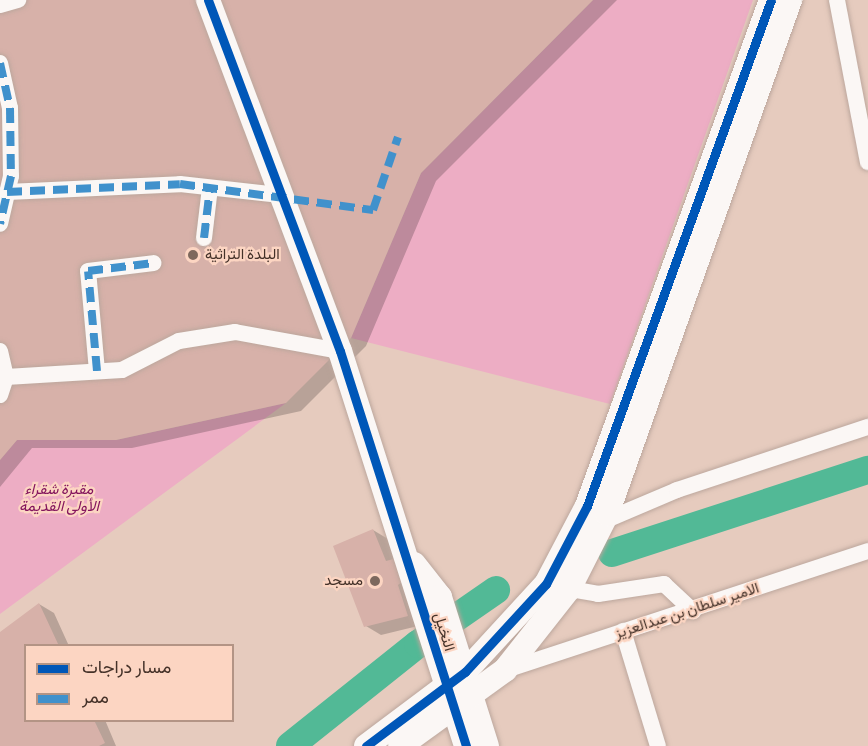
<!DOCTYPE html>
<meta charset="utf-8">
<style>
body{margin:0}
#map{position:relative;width:868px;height:746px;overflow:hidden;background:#e6cbbe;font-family:"Crimson Pro",Vazirmatn,serif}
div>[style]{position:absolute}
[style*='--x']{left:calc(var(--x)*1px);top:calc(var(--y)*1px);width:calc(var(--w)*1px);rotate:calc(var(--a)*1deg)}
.green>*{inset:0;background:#edadc4}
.shadow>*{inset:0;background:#0003}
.river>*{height:28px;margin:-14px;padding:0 14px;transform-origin:14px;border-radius:14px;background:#52b996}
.building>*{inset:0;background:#d7b1a9}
.roads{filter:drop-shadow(0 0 2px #bca79d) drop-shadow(0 0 2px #bca79d)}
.street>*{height:16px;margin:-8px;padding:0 8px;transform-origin:8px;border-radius:8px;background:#fbf7f5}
.secondary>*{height:24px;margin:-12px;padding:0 12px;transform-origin:12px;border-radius:12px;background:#fbf7f5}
.quiet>*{height:8px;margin-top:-4px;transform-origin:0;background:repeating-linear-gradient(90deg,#4091cc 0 15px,transparent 0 23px)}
.cycleway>*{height:9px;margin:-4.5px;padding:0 4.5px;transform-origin:4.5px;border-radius:4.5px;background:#0057b8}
.dots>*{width:16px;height:16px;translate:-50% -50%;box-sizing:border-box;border:3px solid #fcd5c2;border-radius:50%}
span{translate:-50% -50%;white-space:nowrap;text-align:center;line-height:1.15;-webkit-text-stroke:4.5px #fcd5c2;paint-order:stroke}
.poi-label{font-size:15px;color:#453229}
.left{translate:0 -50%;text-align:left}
.right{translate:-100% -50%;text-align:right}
.park-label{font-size:15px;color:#84155d;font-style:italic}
.street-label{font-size:15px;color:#453229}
.legend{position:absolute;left:24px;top:644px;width:210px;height:78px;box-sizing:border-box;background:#fcd5c2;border:2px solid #b39485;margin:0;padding:8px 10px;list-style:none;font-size:18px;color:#453229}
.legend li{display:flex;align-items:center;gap:12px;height:30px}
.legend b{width:30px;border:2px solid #b39485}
</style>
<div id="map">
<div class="green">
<div style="clip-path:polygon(593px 0,753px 0,610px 404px,351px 338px,421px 173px)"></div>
<div style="clip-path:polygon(286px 403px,0 614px,0 460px,17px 440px,116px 440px)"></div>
</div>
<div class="shadow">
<div style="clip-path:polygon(0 0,617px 0,436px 181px,366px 346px,301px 411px,132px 448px,32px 448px,0 487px)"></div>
<div style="clip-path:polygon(373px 530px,388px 539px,422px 625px,381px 635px,366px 626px)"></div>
<div style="clip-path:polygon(39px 604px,54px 613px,69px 646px,26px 646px,26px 720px,105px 720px,116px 746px,0 746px,0 634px)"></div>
</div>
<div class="river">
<div style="--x:612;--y:553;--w:269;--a:-18"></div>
<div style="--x:290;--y:746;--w:164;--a:-38.6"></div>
<div style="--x:418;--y:644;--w:95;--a:-34.7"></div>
</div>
<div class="building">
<div style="clip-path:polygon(0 0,593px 0,421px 173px,351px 338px,286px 403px,116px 440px,17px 440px,0 460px)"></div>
<div style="clip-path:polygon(373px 529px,386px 561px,401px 557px,408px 577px,398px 585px,408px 616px,364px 627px,333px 546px)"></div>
<div style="clip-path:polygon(39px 603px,59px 646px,26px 646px,26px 720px,94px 720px,105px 743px,99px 746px,0 746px,0 632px)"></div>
</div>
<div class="roads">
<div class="street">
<div style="--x:837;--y:0;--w:165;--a:79.2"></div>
<div style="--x:0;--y:5;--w:19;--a:-16"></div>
<div style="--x:0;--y:63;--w:46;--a:77.5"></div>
<div style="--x:10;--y:108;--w:68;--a:89.2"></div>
<div style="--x:11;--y:176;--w:49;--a:102.9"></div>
<div style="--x:7;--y:192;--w:173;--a:-2.6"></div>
<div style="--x:180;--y:184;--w:101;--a:6.3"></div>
<div style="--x:204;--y:238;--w:50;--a:-83.2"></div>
<div style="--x:0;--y:351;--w:27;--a:77"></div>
<div style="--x:6;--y:377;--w:19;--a:108"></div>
<div style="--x:97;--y:371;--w:100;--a:-95.1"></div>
<div style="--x:88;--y:271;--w:66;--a:-6.9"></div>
<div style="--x:6;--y:377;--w:116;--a:-3.5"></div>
<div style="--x:122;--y:370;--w:64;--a:-27"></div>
<div style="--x:179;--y:341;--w:57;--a:-9.1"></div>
<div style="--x:235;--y:332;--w:107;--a:10.3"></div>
<div style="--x:604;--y:521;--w:79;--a:-23"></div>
<div style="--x:677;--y:490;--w:201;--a:-18.3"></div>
<div style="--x:559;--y:587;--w:40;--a:10"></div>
<div style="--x:598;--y:594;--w:67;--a:-8.6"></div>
<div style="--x:664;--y:584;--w:40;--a:43"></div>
<div style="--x:623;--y:631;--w:120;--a:73.1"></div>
<div style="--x:506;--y:670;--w:381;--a:-18.2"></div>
</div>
<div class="secondary">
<div style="--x:208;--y:0;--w:375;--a:69.4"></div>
<div style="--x:340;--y:351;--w:415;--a:72.3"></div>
<div style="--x:414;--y:564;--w:42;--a:51.8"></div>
<div style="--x:440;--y:597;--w:156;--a:72.5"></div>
<div style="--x:366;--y:746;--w:124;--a:-36.8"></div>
<div style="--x:465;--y:672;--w:120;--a:-47.4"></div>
<div style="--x:546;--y:584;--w:88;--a:-62.3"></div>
<div style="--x:587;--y:506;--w:538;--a:-70.02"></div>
<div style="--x:400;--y:746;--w:130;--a:-35.9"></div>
<div style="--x:505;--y:670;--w:103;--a:-51.7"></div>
<div style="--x:569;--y:589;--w:84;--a:-63.1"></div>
<div style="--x:607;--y:514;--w:546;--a:-70.4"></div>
</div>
</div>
<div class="quiet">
<div style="--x:0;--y:63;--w:46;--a:77.5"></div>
<div style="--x:10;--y:108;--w:68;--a:89.2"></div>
<div style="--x:11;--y:176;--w:49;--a:102.9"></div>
<div style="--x:7;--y:192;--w:173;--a:-2.6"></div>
<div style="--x:180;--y:184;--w:195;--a:7.7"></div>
<div style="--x:373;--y:210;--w:77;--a:-71.1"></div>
<div style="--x:204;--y:238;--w:50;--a:-83.2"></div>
<div style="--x:97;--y:371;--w:100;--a:-95.1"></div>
<div style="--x:88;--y:271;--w:66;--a:-6.9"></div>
</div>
<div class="cycleway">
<div style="--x:208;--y:0;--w:375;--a:69.4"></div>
<div style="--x:340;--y:351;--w:415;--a:72.3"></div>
<div style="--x:366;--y:746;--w:124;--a:-36.8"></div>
<div style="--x:465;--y:672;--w:120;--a:-47.4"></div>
<div style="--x:546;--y:584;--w:88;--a:-62.3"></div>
<div style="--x:587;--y:506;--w:538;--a:-70.02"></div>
</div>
<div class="dots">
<div style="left:193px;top:255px;background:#7d685d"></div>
<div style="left:375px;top:581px;background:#7d685d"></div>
</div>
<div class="poi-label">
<span class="left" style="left:205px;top:255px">البلدة التراثية</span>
<span class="right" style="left:363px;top:581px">مسجد</span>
</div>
<div class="park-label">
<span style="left:59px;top:498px">مقبرة شقراء<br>الأولى القديمة</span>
</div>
<div class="street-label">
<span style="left:687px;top:611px;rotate:-18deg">الامير سلطان بن عبدالعزيز</span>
<span style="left:444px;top:632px;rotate:73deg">النخيل</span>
</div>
<ul class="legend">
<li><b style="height:8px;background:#0057b8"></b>مسار دراجات</li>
<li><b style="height:8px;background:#4091cc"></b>ممر</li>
</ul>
</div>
